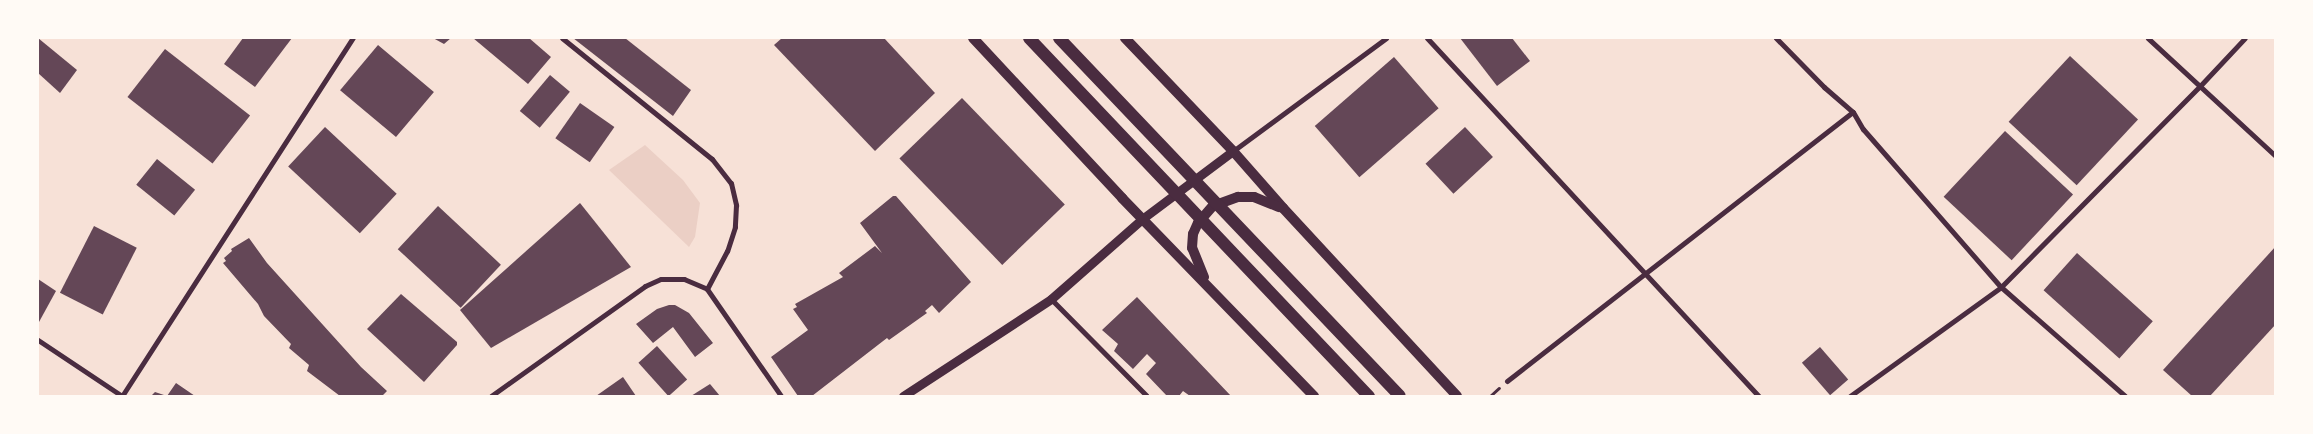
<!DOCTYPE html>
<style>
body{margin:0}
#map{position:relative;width:2313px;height:434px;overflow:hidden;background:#f7e1d7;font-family:"Space Grotesk",sans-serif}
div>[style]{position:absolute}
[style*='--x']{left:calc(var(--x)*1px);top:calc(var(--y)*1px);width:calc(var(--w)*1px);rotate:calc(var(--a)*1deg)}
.green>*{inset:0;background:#ebcfc5}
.building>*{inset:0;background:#644757;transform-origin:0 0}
.path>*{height:3px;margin:-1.5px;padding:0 1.5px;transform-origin:1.5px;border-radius:1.5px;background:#4a2c40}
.pedestrian>*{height:4.5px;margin:-2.25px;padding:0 2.25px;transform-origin:2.25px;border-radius:2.25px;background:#4a2c40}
.minor>*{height:5px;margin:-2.5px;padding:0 2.5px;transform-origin:2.5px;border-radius:2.5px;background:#4a2c40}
.tertiary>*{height:9px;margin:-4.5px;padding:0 4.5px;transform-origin:4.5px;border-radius:4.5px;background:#4a2c40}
.secondary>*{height:10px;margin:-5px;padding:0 5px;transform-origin:5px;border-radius:5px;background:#4a2c40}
.primary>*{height:12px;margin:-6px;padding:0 6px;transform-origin:6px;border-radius:6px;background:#4a2c40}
span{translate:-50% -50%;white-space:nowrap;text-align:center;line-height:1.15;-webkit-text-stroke:4.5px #fffaf5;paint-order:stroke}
.frame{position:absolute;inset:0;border:39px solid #fffaf5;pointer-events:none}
</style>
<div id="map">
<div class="green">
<div style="clip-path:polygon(645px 145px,683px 180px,700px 203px,695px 237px,689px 247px,609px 170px)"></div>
</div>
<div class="building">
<div style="clip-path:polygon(38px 38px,77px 70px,60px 93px,38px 73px)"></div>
<div style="clip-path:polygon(243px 38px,292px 38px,255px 87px,224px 64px)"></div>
<div style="clip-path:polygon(433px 38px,451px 38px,444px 44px)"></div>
<div style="clip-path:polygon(473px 38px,529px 38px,551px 57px,528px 84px)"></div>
<div style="clip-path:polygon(573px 38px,625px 38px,691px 90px,673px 116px)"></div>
<div style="clip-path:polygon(782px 38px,884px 38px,935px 93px,875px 151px,774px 45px)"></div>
<div style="clip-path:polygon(1460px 38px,1512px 38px,1530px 61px,1497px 86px)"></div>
<div style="left:378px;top:45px;width:73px;height:59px;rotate:40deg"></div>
<div style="left:165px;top:49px;width:108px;height:61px;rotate:38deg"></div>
<div style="left:2070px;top:56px;width:93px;height:90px;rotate:43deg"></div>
<div style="left:1394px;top:57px;width:68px;height:105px;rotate:49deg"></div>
<div style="left:550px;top:75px;width:26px;height:47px;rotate:40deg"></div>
<div style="left:962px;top:98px;width:148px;height:87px;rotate:46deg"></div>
<div style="left:580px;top:103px;width:42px;height:43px;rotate:35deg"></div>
<div style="left:325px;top:127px;width:98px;height:54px;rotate:43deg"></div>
<div style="left:1465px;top:127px;width:41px;height:54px;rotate:47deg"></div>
<div style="left:2005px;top:131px;width:93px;height:90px;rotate:43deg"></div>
<div style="left:157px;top:159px;width:49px;height:33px;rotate:39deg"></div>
<div style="clip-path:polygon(893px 196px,896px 196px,971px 282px,939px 313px,932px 305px,925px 311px,927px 313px,889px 340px,887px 338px,812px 396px,798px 396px,771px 357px,808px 330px,793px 309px,797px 307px,795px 304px,843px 277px,839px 273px,875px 246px,882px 253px,860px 223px)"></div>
<div style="clip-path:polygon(580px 203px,631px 267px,491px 348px,460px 310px)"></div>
<div style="left:438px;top:206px;width:86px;height:59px;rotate:43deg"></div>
<div style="left:94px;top:226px;width:48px;height:75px;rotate:27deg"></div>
<div style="clip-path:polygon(249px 238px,267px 263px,361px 367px,387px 391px,382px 396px,340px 396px,307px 371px,309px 365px,289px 348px,291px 344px,264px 316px,258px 304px,223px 263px,226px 261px,224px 258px,232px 251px,231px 249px)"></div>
<div style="clip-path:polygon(2276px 246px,2276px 324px,2210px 396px,2192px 396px,2163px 370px)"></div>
<div style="left:2077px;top:253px;width:102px;height:50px;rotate:42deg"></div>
<div style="clip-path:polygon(38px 279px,56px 291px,39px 322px,38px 321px)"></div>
<div style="clip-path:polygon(401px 294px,457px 342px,457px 345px,424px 382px,367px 329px)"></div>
<div style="clip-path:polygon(1137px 297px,1231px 396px,1190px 396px,1183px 391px,1179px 396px,1167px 396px,1146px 374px,1156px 363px,1147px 354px,1133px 369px,1114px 351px,1118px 344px,1102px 330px)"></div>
<div style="clip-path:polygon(669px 305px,675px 305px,689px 313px,713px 343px,695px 357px,673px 327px,653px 343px,636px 324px,657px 309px)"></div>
<div style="left:657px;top:346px;width:45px;height:25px;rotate:48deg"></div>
<div style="left:1820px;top:347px;width:43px;height:24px;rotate:49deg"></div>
<div style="clip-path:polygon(623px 377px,636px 396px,596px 396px)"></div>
<div style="clip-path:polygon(176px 383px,195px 396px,151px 396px,155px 392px,167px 396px)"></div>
<div style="clip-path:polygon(710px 384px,720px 396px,691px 396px)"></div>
</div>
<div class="path">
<div style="--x:1490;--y:396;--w:12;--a:-42"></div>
</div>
<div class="pedestrian">
<div style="--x:2148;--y:38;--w:174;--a:42.7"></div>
</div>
<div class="minor">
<div style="--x:562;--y:38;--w:193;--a:38.9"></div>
<div style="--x:712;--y:159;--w:31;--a:52"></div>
<div style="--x:731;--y:183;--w:23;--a:77"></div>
<div style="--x:736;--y:205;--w:22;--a:93"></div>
<div style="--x:735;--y:227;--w:25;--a:108"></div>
<div style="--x:727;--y:251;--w:43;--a:117.8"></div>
<div style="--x:1427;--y:38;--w:488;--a:47.2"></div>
<div style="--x:1776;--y:38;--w:69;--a:45.6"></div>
<div style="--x:1824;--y:87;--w:38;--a:41"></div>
<div style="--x:1853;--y:112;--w:20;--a:60"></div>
<div style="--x:1863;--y:129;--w:210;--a:48.9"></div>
<div style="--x:2001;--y:287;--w:165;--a:41.3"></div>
<div style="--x:1233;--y:151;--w:190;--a:-36.4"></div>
<div style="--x:1051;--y:299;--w:136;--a:45.3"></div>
<div style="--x:38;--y:340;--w:101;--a:33.7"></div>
<div style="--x:122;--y:396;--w:426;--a:-57.2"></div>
<div style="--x:1507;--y:381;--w:438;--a:-37.9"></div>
<div style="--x:491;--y:396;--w:189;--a:-35.5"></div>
<div style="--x:645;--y:286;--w:17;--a:-24"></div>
<div style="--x:661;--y:279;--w:23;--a:0"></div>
<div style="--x:684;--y:279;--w:25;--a:23"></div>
<div style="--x:707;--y:289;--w:130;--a:55.3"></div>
<div style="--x:1850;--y:396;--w:186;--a:-35.8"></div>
<div style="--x:2001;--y:287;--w:281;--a:-45.3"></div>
<div style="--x:2199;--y:87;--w:67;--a:-46.8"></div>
</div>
<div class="tertiary">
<div style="--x:903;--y:396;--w:177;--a:-33.2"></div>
<div style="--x:1051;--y:299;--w:121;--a:-41.3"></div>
<div style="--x:1142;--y:219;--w:114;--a:-36.8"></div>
</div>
<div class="secondary">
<div style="--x:973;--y:38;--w:219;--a:47"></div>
<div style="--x:1122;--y:198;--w:276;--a:45.9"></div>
<div style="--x:1125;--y:38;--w:156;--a:46.3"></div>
<div style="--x:1233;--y:151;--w:76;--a:48.7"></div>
<div style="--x:1283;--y:208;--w:256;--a:47.2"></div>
<div style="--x:1204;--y:277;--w:31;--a:-112"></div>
<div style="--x:1192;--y:248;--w:14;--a:-86"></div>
<div style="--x:1193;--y:234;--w:12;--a:-66"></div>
<div style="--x:1198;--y:223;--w:23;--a:-49"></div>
<div style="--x:1213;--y:206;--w:27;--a:-20"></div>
<div style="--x:1238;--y:197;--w:16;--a:0"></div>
<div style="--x:1254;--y:197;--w:27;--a:22"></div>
</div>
<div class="primary">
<div style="--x:1029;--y:38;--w:494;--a:46.5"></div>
<div style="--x:1059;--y:38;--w:494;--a:46.4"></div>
</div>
<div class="frame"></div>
</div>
